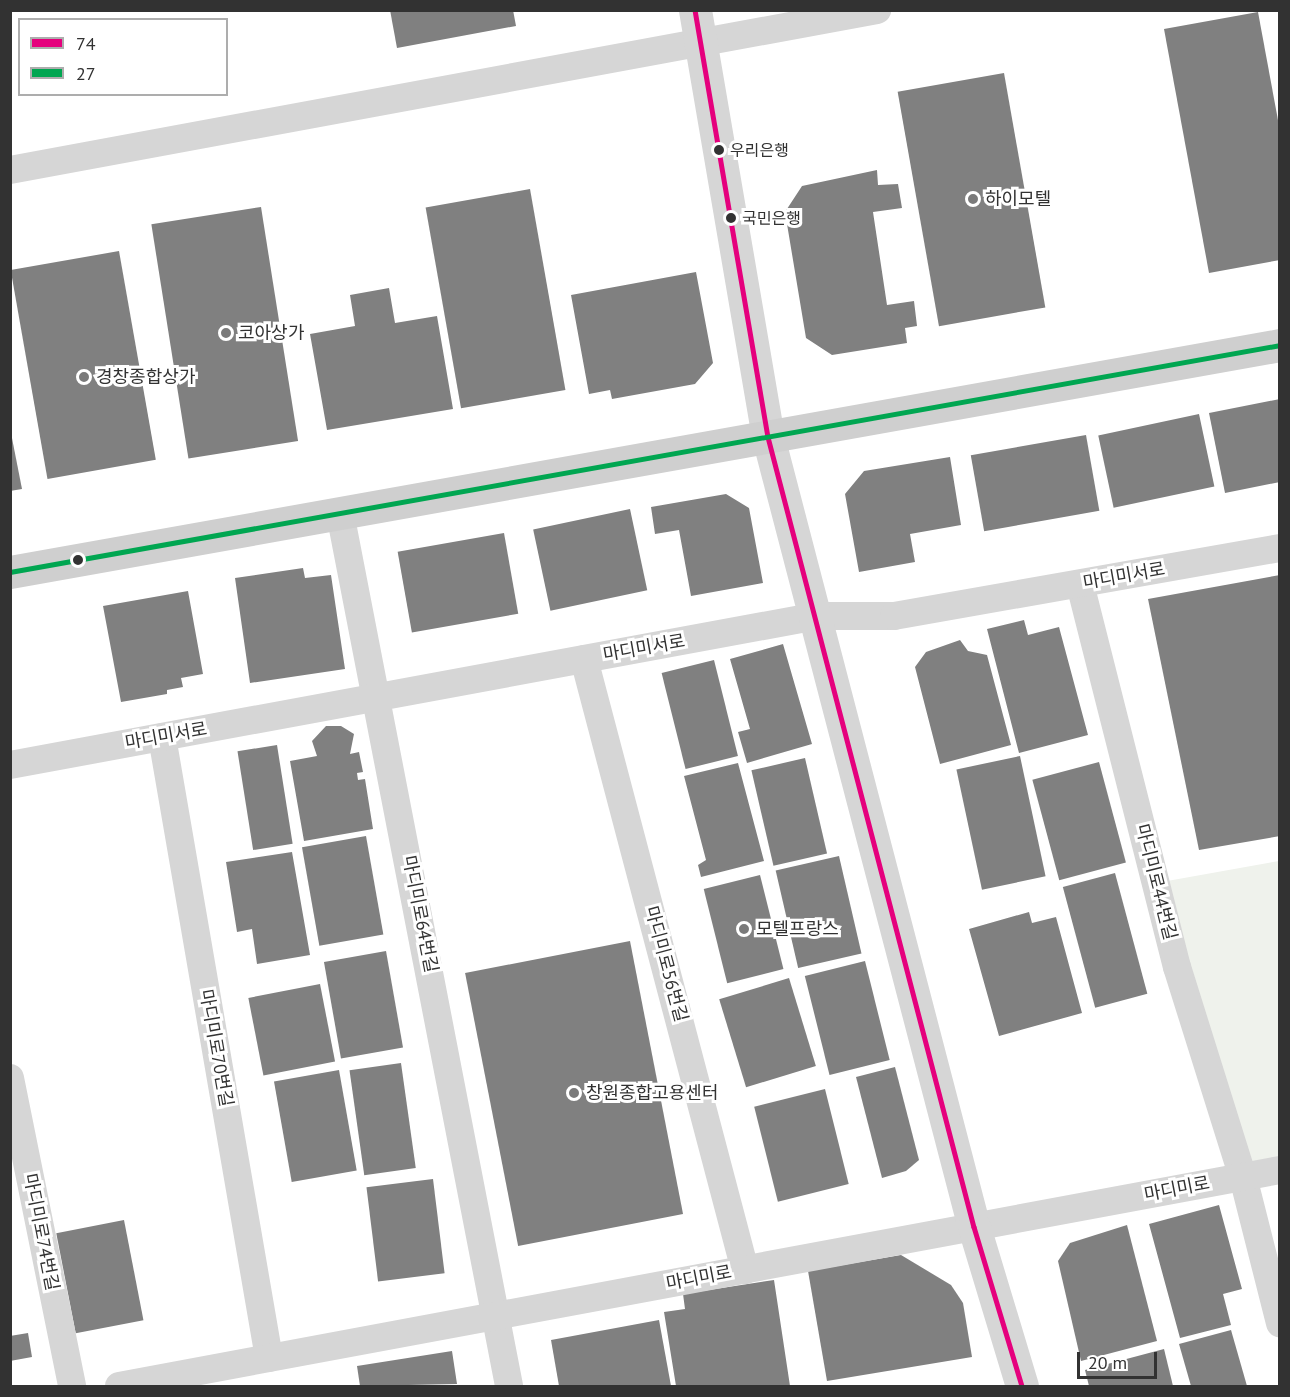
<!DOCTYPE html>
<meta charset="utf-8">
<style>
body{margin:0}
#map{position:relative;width:1290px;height:1397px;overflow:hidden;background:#fff;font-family:"PT Sans","Noto Sans KR",sans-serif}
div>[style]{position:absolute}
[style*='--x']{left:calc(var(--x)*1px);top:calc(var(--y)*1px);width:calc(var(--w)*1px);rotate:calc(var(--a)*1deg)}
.green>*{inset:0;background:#eff2ec}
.building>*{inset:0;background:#808080;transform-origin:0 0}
.minor>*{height:28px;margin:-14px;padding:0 14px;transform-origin:14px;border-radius:14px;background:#d6d6d6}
.tertiary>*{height:33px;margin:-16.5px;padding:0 16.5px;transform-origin:16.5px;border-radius:16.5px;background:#d6d6d6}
.secondary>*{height:33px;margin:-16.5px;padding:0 16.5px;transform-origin:16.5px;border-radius:16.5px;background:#cfcfcf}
.bus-1>*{height:4.5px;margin:-2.25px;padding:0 2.25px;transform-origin:2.25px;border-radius:2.25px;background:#e5007d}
.bus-2>*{height:4.5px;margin:-2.25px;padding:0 2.25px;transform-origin:2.25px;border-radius:2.25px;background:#00a651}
.dots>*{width:16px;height:16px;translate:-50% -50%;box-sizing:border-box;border:3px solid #fff;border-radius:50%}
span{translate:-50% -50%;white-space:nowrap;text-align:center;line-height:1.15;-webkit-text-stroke:6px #fff;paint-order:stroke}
.bus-label{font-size:16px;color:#323232}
.left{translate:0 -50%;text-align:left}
.poi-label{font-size:18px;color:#323232}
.street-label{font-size:18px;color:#323232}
.frame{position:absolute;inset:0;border:12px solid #323232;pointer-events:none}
.legend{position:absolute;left:18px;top:18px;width:210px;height:78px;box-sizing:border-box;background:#fff;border:2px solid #adadad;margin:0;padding:8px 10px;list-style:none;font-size:18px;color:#323232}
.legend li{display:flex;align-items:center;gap:12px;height:30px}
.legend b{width:30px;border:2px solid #adadad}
.scale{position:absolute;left:1077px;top:1352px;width:80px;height:27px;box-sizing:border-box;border:3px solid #323232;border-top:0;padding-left:8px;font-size:18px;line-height:21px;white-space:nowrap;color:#323232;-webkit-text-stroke:4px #fff;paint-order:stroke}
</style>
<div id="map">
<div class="green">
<div style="clip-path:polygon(1279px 861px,1279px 1170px,1243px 1177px,1156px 883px)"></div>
</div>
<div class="building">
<div style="clip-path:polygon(390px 10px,513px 10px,516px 26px,397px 48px)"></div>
<div style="clip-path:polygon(1258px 12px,1280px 131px,1280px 260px,1209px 273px,1164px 29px)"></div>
<div style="left:1004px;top:73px;width:238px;height:108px;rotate:80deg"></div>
<div style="clip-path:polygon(877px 170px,878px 185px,898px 184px,902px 208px,873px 212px,887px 305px,914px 301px,917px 326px,905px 328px,907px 343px,832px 355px,806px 338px,785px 212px,802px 186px)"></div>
<div style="left:530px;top:189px;width:204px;height:106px;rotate:80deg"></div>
<div style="left:261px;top:207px;width:237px;height:111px;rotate:81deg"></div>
<div style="left:119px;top:251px;width:212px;height:110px;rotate:80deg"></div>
<div style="clip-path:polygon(696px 272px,713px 363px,695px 384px,612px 399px,610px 390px,589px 394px,571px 295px)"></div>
<div style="clip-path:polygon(389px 288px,395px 323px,437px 316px,453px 409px,327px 430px,310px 334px,355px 326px,350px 295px)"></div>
<div style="clip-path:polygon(1280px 399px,1280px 482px,1225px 493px,1209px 413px)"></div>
<div style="left:1199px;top:414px;width:74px;height:103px;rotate:78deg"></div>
<div style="clip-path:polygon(10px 428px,22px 489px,10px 491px)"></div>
<div style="left:1086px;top:435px;width:77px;height:117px;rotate:80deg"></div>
<div style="clip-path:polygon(950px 457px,961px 525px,910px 534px,915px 562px,859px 572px,845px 494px,864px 471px)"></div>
<div style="clip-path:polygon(726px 494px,749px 508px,763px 583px,691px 596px,679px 530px,655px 534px,651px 507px)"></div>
<div style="left:630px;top:509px;width:83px;height:99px;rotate:78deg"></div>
<div style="left:504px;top:533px;width:82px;height:108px;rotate:80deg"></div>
<div style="clip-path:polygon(303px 568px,305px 578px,331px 575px,345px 669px,250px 683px,235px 578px)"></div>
<div style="clip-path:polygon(1280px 575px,1280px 836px,1199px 850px,1148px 599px)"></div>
<div style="clip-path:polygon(188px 591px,203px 674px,181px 678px,183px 687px,167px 690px,167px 694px,121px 702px,103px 606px)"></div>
<div style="clip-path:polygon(1024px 620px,1028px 635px,1059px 627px,1088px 735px,1019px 753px,987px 629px)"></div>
<div style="clip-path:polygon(960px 640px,968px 651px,987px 655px,1011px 745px,940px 764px,915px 667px,926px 652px)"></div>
<div style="clip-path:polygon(783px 644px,812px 744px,747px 763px,738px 732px,750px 729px,730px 659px)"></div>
<div style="left:714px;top:660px;width:99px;height:54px;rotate:76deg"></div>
<div style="clip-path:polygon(326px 726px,341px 726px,354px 734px,350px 754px,359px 752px,363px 772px,357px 773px,358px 780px,365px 779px,373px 829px,304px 841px,290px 761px,317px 756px,312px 741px)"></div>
<div style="left:277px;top:745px;width:100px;height:40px;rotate:81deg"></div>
<div style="left:1020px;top:756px;width:123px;height:65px;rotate:78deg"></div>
<div style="left:805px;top:758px;width:98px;height:55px;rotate:77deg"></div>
<div style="left:1099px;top:762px;width:104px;height:69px;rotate:75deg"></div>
<div style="clip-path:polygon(738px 763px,764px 861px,701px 877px,698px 865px,706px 860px,684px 776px)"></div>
<div style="left:366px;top:836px;width:100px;height:65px;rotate:80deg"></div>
<div style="clip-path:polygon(292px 852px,310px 955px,257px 964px,252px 929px,237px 932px,226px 862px)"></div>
<div style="left:839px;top:856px;width:100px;height:65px;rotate:77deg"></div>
<div style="left:1115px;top:873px;width:125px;height:54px;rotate:75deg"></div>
<div style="left:760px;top:875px;width:97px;height:58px;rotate:76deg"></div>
<div style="clip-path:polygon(1029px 912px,1032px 923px,1056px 917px,1082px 1013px,999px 1036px,969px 929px)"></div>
<div style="left:630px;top:941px;width:278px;height:168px;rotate:79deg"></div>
<div style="left:386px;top:951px;width:98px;height:63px;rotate:80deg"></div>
<div style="left:865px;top:961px;width:102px;height:62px;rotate:76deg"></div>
<div style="left:789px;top:978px;width:92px;height:73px;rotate:73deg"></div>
<div style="left:320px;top:984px;width:79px;height:73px;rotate:79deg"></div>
<div style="left:401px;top:1063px;width:106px;height:52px;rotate:82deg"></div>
<div style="clip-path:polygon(895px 1067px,919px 1160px,906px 1171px,882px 1178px,856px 1077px)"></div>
<div style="left:339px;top:1070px;width:102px;height:66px;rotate:80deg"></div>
<div style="left:825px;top:1089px;width:98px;height:73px;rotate:76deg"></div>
<div style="left:433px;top:1179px;width:95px;height:67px;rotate:83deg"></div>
<div style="clip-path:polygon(1219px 1205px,1242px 1289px,1223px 1294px,1231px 1325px,1180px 1338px,1149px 1224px)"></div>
<div style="left:124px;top:1220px;width:102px;height:69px;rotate:79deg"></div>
<div style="clip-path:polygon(1127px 1225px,1157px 1341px,1081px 1361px,1058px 1261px,1070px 1243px)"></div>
<div style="clip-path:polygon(901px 1255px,951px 1285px,963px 1303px,972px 1357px,827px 1381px,808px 1271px)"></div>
<div style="clip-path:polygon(774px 1280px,790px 1386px,676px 1386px,664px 1312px,685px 1309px,683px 1294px)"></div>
<div style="clip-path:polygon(659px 1320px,671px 1386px,559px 1386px,551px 1340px)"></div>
<div style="clip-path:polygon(1231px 1330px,1247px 1386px,1191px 1386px,1179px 1344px)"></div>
<div style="clip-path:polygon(28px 1333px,32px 1357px,10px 1361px,10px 1336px)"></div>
<div style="clip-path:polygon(1164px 1349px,1173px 1386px,1089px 1386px,1085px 1370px)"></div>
<div style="clip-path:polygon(452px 1351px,457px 1384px,360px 1386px,357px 1366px)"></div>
</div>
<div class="minor">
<div style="--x:10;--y:170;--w:882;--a:-10.46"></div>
<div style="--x:340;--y:513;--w:889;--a:79.04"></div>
<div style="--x:1080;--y:584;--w:395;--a:75.8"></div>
<div style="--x:1177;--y:967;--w:220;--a:72.6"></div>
<div style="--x:1243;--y:1177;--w:151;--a:75.8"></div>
<div style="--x:584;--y:659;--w:632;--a:75.24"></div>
<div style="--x:162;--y:737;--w:630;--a:80.22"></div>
<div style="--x:10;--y:765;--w:821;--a:-10.46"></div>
<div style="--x:817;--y:616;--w:77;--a:0"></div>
<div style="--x:894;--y:616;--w:392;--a:-10"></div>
<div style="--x:10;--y:1078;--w:314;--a:78.6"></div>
<div style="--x:119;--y:1386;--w:1181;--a:-10.54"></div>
</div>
<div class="tertiary">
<div style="--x:695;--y:10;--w:433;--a:80.3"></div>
<div style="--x:768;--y:437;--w:816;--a:75.39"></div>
<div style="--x:974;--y:1227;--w:166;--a:73.2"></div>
</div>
<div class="secondary">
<div style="--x:10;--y:572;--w:1290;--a:-10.13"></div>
</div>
<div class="bus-1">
<div style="--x:695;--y:10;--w:433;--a:80.3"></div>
<div style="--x:768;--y:437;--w:816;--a:75.39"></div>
<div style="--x:974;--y:1227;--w:166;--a:73.2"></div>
</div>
<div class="bus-2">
<div style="--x:10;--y:572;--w:1290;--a:-10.13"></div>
</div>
<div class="dots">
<div style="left:719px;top:150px;background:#323232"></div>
<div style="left:973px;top:199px;background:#7a7a7a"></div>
<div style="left:731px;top:218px;background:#323232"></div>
<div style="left:226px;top:333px;background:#7a7a7a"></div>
<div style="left:84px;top:377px;background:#7a7a7a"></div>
<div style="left:78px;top:560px;background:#323232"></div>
<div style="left:744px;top:929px;background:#7a7a7a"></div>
<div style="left:574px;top:1093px;background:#7a7a7a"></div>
</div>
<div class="bus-label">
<span class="left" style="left:730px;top:150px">우리은행</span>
<span class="left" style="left:742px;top:218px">국민은행</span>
</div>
<div class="poi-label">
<span class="left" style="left:985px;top:199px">하이모텔</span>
<span class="left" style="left:238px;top:333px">코아상가</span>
<span class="left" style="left:96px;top:377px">경창종합상가</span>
<span class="left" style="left:756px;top:929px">모텔프랑스</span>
<span class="left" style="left:586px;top:1093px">창원종합고용센터</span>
</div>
<div class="street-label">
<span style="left:1124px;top:576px;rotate:-10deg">마디미서로</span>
<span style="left:644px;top:648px;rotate:-10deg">마디미서로</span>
<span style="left:166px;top:736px;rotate:-10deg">마디미서로</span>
<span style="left:1156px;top:882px;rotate:76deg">마디미로44번길</span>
<span style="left:420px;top:914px;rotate:79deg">마디미로64번길</span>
<span style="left:666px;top:964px;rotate:75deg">마디미로56번길</span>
<span style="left:216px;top:1048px;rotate:80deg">마디미로70번길</span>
<span style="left:1177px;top:1189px;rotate:-11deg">마디미로</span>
<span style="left:41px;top:1232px;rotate:79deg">마디미로74번길</span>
<span style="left:699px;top:1278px;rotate:-11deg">마디미로</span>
</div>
<div class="frame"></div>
<ul class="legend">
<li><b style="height:8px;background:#e5007d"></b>74</li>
<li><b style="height:8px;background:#00a651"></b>27</li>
</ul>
<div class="scale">20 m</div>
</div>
